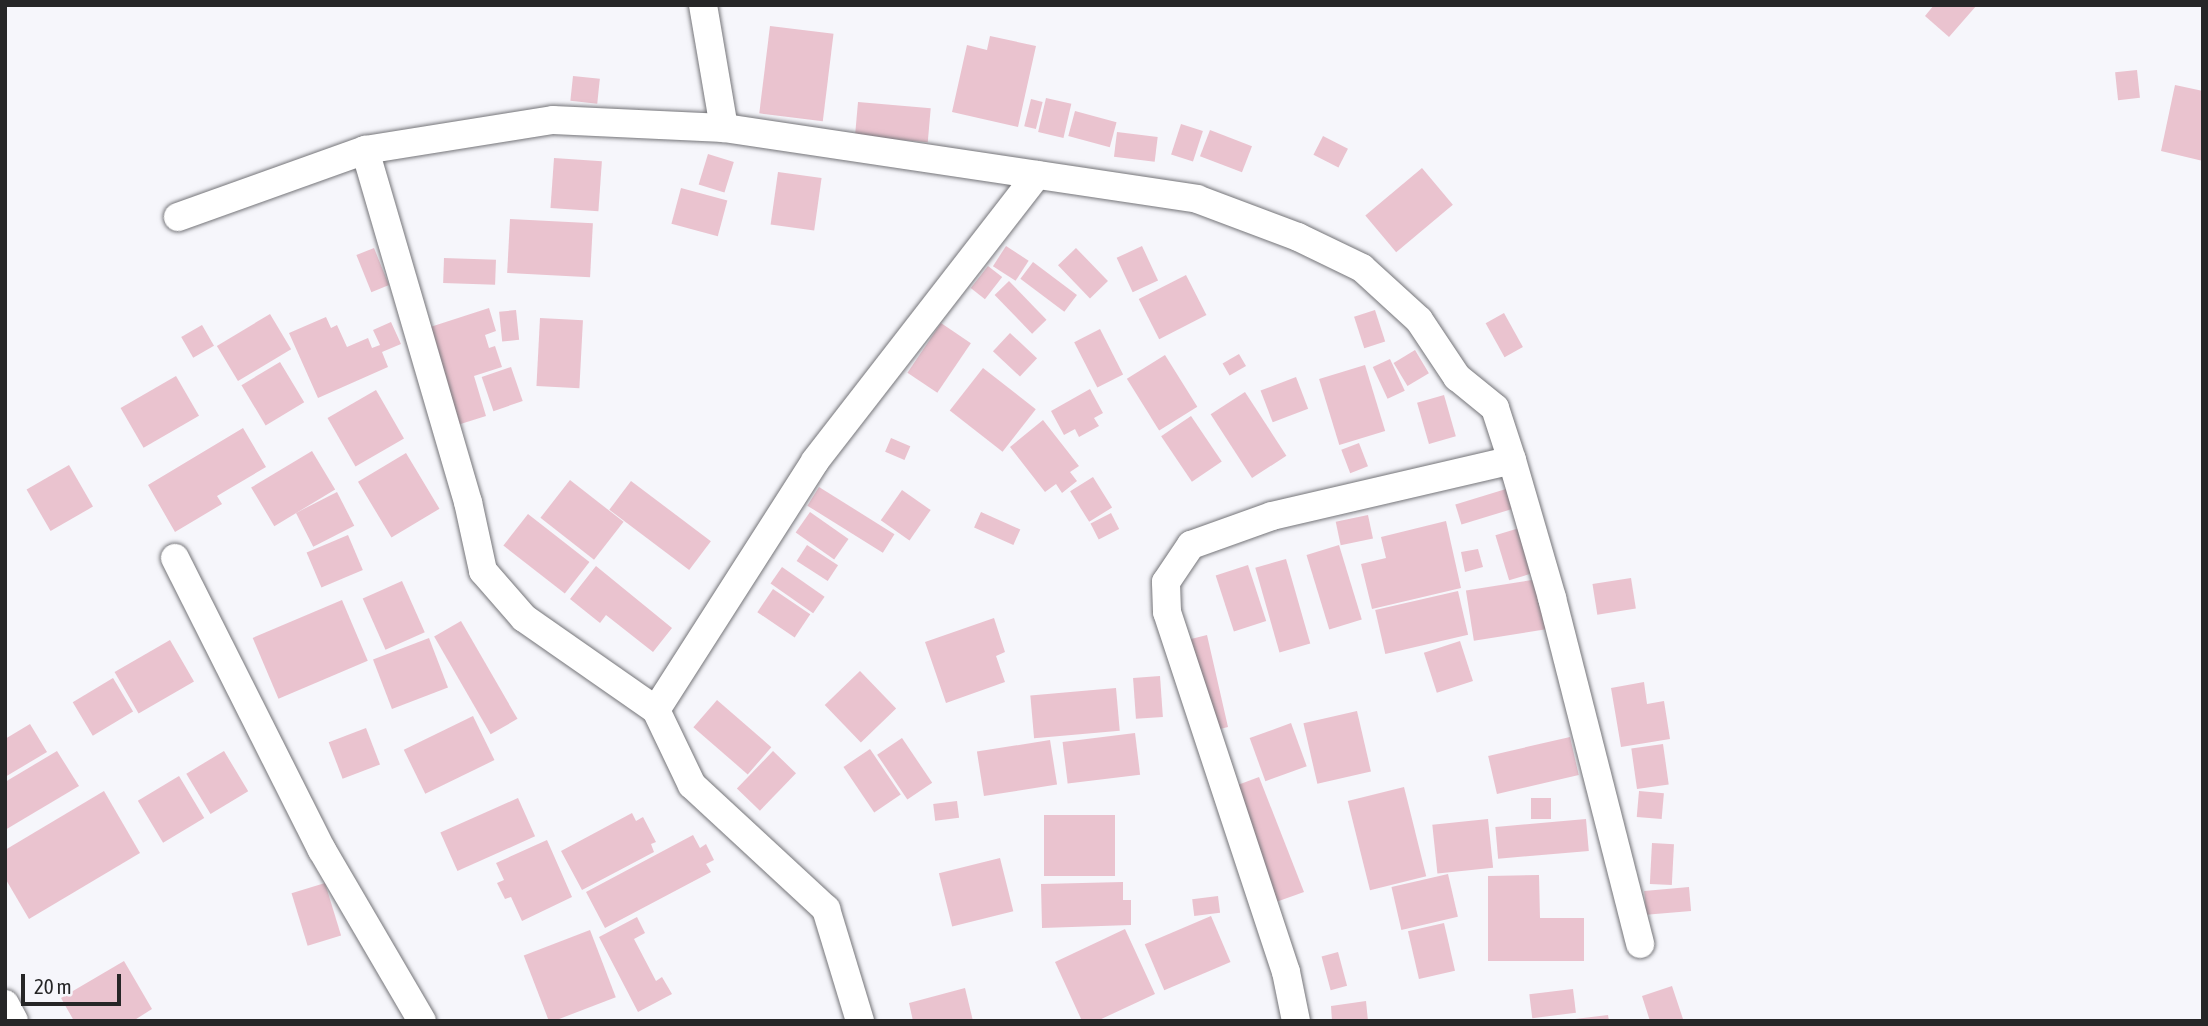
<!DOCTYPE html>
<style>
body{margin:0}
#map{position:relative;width:2208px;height:1026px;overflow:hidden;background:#f6f6fb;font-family:"Asap Condensed",sans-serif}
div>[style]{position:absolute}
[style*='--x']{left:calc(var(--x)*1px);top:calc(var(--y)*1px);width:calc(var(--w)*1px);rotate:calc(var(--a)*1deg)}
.building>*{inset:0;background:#eac3cf;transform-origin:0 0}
.roads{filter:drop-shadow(0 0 2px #757579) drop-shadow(0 0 2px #757579)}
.street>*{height:28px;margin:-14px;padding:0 14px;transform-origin:14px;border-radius:14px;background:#fff}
span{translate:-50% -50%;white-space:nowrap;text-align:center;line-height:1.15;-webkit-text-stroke:6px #f6f6fb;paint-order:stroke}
.frame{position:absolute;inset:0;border:7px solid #262627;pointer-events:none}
.scale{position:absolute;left:21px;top:974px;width:100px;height:32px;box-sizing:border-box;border:4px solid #262627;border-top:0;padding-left:9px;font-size:21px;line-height:24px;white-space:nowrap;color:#262627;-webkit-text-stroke:5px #f6f6fb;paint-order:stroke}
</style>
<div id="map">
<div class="building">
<div style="clip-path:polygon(1934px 5px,1977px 5px,1949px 37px,1925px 16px)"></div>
<div style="left:770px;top:26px;width:64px;height:88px;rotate:7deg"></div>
<div style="clip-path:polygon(990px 36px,1036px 46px,1018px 127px,952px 112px,967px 45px,987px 50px)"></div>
<div style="left:2137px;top:70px;width:28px;height:22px;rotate:84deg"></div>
<div style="left:573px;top:76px;width:27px;height:25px;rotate:6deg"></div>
<div style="clip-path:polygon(2175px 85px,2203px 91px,2203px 161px,2161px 151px)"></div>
<div style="left:1046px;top:98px;width:26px;height:35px;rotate:13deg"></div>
<div style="left:1031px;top:99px;width:12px;height:28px;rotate:14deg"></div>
<div style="left:858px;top:102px;width:73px;height:34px;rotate:5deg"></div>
<div style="left:1075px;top:111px;width:43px;height:26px;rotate:15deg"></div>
<div style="left:1181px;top:124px;width:23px;height:32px;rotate:18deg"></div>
<div style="left:1210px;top:130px;width:45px;height:28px;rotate:21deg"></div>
<div style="left:1117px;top:132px;width:41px;height:25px;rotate:7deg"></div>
<div style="left:1323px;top:136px;width:28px;height:21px;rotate:27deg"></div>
<div style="left:708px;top:154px;width:27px;height:32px;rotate:17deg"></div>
<div style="left:554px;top:158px;width:48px;height:50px;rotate:4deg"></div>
<div style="left:1422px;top:168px;width:48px;height:74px;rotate:50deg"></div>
<div style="left:778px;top:172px;width:44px;height:53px;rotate:8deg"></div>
<div style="left:681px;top:188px;width:48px;height:37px;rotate:15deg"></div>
<div style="left:510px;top:219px;width:83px;height:54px;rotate:3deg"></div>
<div style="left:1006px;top:246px;width:27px;height:24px;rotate:33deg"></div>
<div style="left:1142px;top:246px;width:38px;height:28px;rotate:65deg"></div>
<div style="left:374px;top:248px;width:40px;height:19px;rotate:68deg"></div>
<div style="left:1076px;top:248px;width:46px;height:25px;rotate:46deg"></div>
<div style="left:444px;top:258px;width:52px;height:25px;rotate:2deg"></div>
<div style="left:1033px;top:262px;width:55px;height:21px;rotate:37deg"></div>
<div style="left:988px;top:266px;width:18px;height:28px;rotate:38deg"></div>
<div style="left:1186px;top:275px;width:45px;height:53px;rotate:63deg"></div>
<div style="left:1009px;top:281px;width:54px;height:20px;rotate:46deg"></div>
<div style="clip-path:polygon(489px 308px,496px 331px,485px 335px,489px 348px,495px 346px,502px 367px,474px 376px,486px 416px,451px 427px,421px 330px)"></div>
<div style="left:516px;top:310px;width:30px;height:17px;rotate:84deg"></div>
<div style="left:1375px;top:310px;width:33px;height:22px;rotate:72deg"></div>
<div style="left:1504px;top:313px;width:39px;height:21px;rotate:61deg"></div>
<div style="left:270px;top:314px;width:41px;height:62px;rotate:59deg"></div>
<div style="clip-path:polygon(326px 317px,331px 328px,337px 325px,347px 347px,368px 338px,372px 348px,380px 345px,373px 330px,391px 322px,401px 344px,382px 352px,388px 367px,318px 398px,289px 333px)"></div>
<div style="left:540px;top:318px;width:43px;height:68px;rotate:3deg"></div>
<div style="left:941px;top:323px;width:36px;height:60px;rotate:34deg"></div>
<div style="left:202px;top:325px;width:24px;height:24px;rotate:60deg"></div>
<div style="left:1100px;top:329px;width:51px;height:29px;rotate:63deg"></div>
<div style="left:1010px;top:333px;width:37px;height:25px;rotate:43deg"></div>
<div style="left:1415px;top:350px;width:27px;height:25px;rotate:59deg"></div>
<div style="left:1239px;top:354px;width:14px;height:19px;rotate:60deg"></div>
<div style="left:1165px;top:355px;width:61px;height:45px;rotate:58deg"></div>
<div style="left:1390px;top:359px;width:35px;height:19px;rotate:65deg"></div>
<div style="left:280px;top:362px;width:47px;height:45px;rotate:59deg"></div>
<div style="left:1365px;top:365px;width:69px;height:48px;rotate:73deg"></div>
<div style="left:511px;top:367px;width:36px;height:31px;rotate:71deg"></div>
<div style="left:983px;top:368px;width:67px;height:54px;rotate:38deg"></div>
<div style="left:176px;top:376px;width:46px;height:64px;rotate:60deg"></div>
<div style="left:1296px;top:377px;width:34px;height:38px;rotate:69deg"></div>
<div style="clip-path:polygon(1090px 389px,1103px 413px,1094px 418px,1099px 426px,1079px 437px,1075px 429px,1064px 435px,1051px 411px)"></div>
<div style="left:376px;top:390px;width:56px;height:56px;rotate:60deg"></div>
<div style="left:1245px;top:392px;width:76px;height:41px;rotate:57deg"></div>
<div style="left:1444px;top:395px;width:43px;height:28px;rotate:74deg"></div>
<div style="left:1191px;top:416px;width:55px;height:36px;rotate:56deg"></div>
<div style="clip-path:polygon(1043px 420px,1079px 466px,1070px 472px,1077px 481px,1062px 493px,1056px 484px,1045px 492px,1010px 447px)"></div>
<div style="clip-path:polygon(243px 428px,266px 467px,217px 496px,222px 504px,175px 532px,148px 485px)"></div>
<div style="left:891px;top:438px;width:21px;height:15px;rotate:23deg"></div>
<div style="left:1359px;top:443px;width:25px;height:19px;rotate:69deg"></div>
<div style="left:312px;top:451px;width:45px;height:71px;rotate:59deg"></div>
<div style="left:406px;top:453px;width:65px;height:56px;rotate:59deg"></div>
<div style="left:69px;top:465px;width:48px;height:49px;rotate:60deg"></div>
<div style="left:1093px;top:477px;width:36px;height:27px;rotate:58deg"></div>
<div style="left:570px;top:480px;width:68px;height:48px;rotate:38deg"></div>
<div style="left:631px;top:481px;width:100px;height:36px;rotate:37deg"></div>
<div style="left:819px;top:487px;width:89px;height:22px;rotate:32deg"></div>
<div style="left:1506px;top:489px;width:21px;height:53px;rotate:73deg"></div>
<div style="left:902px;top:490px;width:35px;height:37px;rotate:35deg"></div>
<div style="left:337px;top:492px;width:38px;height:46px;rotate:63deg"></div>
<div style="left:810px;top:512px;width:47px;height:25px;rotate:35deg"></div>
<div style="left:981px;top:512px;width:43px;height:17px;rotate:24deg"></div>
<div style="left:1111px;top:513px;width:18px;height:23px;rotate:63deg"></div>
<div style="left:528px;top:514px;width:78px;height:40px;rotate:38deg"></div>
<div style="left:1368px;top:515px;width:24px;height:33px;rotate:78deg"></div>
<div style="clip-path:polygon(1446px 521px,1461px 588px,1372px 609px,1361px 564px,1386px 558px,1381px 537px)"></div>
<div style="left:1526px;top:526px;width:47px;height:32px;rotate:73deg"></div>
<div style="left:348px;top:535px;width:38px;height:45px;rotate:67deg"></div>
<div style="left:807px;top:545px;width:37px;height:19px;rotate:33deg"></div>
<div style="left:1339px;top:545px;width:78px;height:34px;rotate:73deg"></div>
<div style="clip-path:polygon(1478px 549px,1483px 567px,1465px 572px,1461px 552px)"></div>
<div style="left:1286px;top:559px;width:88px;height:32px;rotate:74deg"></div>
<div style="left:1248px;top:565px;width:59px;height:34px;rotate:72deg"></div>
<div style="clip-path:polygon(596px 566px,672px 628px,653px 652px,606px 615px,600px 623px,570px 599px)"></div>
<div style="left:782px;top:567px;width:52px;height:20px;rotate:35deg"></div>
<div style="left:1631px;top:578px;width:31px;height:39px;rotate:81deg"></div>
<div style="left:1538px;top:579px;width:51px;height:73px;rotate:81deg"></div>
<div style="left:402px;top:581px;width:56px;height:43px;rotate:66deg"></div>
<div style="left:773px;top:589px;width:45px;height:28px;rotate:34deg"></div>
<div style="left:1458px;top:591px;width:45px;height:85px;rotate:77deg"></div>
<div style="left:342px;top:600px;width:66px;height:97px;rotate:67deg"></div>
<div style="clip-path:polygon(994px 618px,1005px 652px,996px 656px,1005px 682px,946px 703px,925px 642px)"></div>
<div style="left:461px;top:621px;width:113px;height:31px;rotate:60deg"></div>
<div style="clip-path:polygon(1207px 635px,1228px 727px,1208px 732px,1204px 684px,1191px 639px)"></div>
<div style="left:429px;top:638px;width:53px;height:60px;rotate:69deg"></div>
<div style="left:170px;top:640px;width:48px;height:64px;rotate:60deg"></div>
<div style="left:1460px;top:641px;width:42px;height:38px;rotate:72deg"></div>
<div style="left:860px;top:671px;width:52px;height:49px;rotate:46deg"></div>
<div style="left:1160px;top:676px;width:41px;height:27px;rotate:86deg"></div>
<div style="left:113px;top:678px;width:39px;height:47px;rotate:59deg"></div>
<div style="clip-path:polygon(1644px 682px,1647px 704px,1664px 701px,1670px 739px,1621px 747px,1611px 688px)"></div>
<div style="left:1116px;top:688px;width:43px;height:86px;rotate:85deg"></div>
<div style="left:717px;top:700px;width:72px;height:36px;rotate:41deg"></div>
<div style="left:1357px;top:711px;width:62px;height:55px;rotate:77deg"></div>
<div style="left:473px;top:716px;width:49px;height:77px;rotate:64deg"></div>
<div style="left:1291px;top:723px;width:46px;height:44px;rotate:70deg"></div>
<div style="clip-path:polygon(30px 724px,47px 752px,5px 777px,5px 739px)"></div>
<div style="left:366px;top:728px;width:39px;height:40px;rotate:69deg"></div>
<div style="left:1135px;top:733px;width:42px;height:73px;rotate:83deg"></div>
<div style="left:1570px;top:737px;width:39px;height:84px;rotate:77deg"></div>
<div style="left:902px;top:738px;width:54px;height:30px;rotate:56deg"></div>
<div style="left:1050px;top:740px;width:45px;height:74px;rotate:81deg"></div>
<div style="left:1663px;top:744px;width:41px;height:32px;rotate:82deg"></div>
<div style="left:870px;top:749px;width:55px;height:32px;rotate:56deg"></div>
<div style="clip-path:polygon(57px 751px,79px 786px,5px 830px,5px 782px)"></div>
<div style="left:224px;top:751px;width:47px;height:44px;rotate:59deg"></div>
<div style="left:773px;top:751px;width:32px;height:52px;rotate:44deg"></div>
<div style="left:179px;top:776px;width:49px;height:48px;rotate:59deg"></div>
<div style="clip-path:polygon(1259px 777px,1304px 892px,1276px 902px,1235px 786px)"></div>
<div style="left:1404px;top:787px;width:92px;height:58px;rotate:76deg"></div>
<div style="clip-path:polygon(104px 791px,140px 853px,29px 919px,5px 878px,5px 850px)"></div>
<div style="left:1639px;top:791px;width:25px;height:26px;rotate:5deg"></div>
<div style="left:518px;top:798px;width:42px;height:85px;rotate:66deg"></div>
<div style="left:1531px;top:798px;width:20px;height:21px"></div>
<div style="left:957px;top:801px;width:17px;height:24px;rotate:83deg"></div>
<div style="clip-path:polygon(632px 813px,636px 821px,643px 817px,656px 842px,651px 844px,654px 852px,582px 890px,561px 851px)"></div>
<div style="left:1044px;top:815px;width:71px;height:61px"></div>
<div style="left:1488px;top:819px;width:49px;height:56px;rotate:84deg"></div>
<div style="left:1586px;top:819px;width:32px;height:91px;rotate:85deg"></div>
<div style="clip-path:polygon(693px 835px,700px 848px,706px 844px,714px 860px,706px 864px,711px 872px,605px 928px,586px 892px)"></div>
<div style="clip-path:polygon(547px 840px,572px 897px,522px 921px,511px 897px,505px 899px,497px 883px,504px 880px,496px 863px)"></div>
<div style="left:1652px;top:843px;width:22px;height:41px;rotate:3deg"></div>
<div style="left:1000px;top:858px;width:55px;height:63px;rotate:76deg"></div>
<div style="left:1448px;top:874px;width:44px;height:58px;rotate:77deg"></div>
<div style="clip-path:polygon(1539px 875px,1540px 918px,1584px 918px,1584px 961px,1488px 961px,1488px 876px)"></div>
<div style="clip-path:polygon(1123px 882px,1123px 900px,1131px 900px,1131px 925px,1042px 928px,1041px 884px)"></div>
<div style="left:325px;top:883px;width:55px;height:35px;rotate:73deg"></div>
<div style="left:1689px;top:887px;width:24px;height:45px;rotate:85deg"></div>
<div style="left:1218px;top:896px;width:17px;height:26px;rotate:83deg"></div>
<div style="left:1211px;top:916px;width:50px;height:72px;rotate:67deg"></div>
<div style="clip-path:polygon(637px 917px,645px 933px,634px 939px,656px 981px,662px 977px,672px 994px,638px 1012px,599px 937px)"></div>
<div style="left:1444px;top:923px;width:49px;height:37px;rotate:77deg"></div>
<div style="clip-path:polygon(1125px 929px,1155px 994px,1097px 1021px,1082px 1021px,1055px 962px)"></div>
<div style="left:590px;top:930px;width:72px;height:71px;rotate:69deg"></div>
<div style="left:1338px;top:952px;width:35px;height:17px;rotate:75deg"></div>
<div style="clip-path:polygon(124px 961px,152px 1009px,133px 1021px,74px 1021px,61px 998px)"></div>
<div style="clip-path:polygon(1672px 986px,1683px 1019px,1650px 1021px,1642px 996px)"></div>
<div style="clip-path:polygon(965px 988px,973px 1021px,913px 1021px,909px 1003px)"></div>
<div style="left:1573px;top:989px;width:24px;height:44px;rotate:83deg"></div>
<div style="clip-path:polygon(1366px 1001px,1368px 1021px,1332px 1021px,1331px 1006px)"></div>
<div style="clip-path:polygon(1608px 1015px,1609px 1021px,1575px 1021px,1575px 1019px)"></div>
</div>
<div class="roads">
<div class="street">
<div style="--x:703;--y:5;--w:125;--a:80.3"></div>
<div style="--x:365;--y:150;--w:367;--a:73.7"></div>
<div style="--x:468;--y:502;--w:71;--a:77.7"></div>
<div style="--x:483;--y:571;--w:62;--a:48.9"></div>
<div style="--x:524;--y:618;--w:161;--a:34.9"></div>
<div style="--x:656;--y:710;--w:83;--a:64.4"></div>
<div style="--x:692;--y:785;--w:183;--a:42.8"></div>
<div style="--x:826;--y:909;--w:117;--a:73.1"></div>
<div style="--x:178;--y:217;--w:199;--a:-19.7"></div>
<div style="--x:365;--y:150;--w:190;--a:-9.1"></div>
<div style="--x:553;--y:120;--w:171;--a:2.7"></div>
<div style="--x:724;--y:128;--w:478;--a:8.5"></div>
<div style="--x:1197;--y:199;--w:108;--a:20.6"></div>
<div style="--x:1298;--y:237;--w:71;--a:25.8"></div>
<div style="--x:1362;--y:268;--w:77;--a:42.4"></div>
<div style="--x:1419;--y:320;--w:69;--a:56.3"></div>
<div style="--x:1457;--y:377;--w:49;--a:39.2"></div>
<div style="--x:1495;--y:408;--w:55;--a:71.9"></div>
<div style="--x:175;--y:558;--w:327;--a:63.3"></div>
<div style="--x:322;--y:850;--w:198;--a:59.7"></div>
<div style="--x:656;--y:710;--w:295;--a:-57.4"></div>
<div style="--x:815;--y:461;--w:362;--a:-52.2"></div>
<div style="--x:5;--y:1004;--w:19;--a:62"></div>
<div style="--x:1296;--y:1021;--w:50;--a:-101.5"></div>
<div style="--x:1286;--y:972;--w:379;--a:-108.3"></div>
<div style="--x:1167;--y:612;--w:30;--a:-92"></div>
<div style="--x:1166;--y:582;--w:45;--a:-56"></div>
<div style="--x:1191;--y:545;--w:86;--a:-19.7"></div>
<div style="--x:1272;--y:516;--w:246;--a:-13.1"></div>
<div style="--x:1512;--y:460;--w:144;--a:73.8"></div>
<div style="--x:1552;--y:598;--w:357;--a:75.7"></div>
</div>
</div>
<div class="frame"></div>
<div class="scale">20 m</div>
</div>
